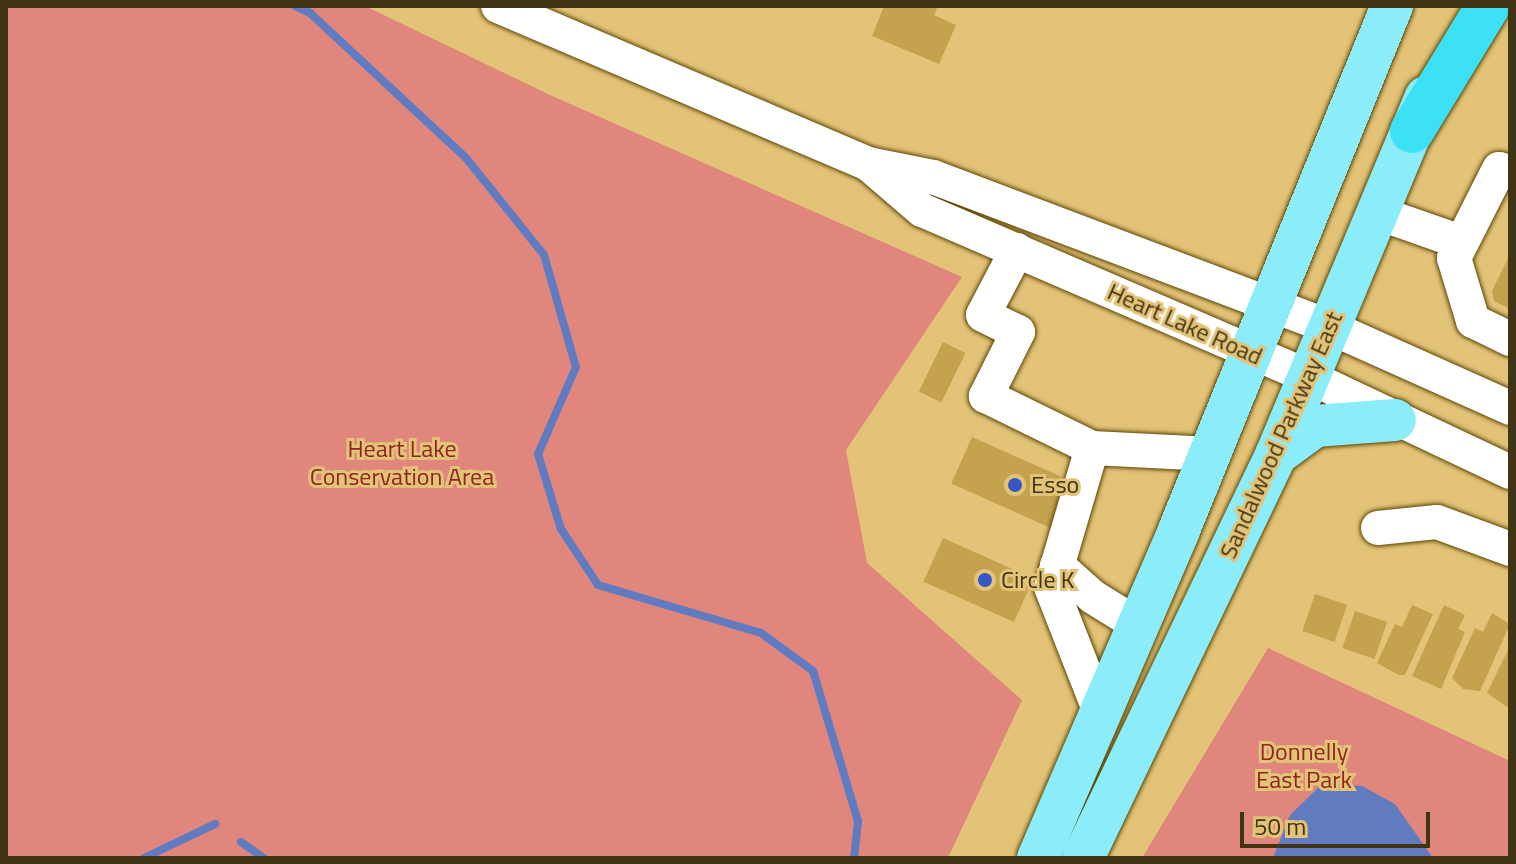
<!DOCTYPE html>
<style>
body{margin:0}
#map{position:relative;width:1516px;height:864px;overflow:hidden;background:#e3c377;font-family:"Titillium Web",sans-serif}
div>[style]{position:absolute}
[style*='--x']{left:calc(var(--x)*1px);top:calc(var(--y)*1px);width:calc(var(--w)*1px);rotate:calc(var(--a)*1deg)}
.green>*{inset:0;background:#e0867c}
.water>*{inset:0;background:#617bc1}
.stream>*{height:8px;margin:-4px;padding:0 4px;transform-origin:4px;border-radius:4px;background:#617bc1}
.building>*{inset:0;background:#c5a24d;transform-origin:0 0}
.roads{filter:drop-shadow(0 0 2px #5c4604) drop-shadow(0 0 2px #5c4604)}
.minor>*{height:34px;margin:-17px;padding:0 17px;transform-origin:17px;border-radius:17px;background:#fff}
.major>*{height:42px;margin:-21px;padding:0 21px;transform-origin:21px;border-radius:21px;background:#8bedf9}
.highway>*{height:44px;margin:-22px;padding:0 22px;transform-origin:22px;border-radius:22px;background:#3de1f5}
.dots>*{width:22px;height:22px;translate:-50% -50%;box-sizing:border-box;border:4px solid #e3c377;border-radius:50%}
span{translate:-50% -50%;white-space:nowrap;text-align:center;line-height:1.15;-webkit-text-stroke:6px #e3c377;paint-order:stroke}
.street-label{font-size:24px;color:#413414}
.park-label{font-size:24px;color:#8f2521}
.poi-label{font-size:24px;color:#413414}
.left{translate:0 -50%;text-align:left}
.frame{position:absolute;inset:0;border:8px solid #413414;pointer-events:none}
.scale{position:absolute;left:1240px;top:812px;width:190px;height:36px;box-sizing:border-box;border:4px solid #413414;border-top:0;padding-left:10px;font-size:24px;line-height:28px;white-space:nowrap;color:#413414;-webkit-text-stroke:6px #e3c377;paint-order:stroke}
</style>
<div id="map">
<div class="green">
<div style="clip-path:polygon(6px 6px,365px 6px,550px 95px,962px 277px,846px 450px,867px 563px,1022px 700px,948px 858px,6px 858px)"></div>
<div style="clip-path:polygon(1268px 648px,1510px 761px,1510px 858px,1142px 858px)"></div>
</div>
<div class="water">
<div style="clip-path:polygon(1322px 784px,1362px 786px,1395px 804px,1433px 858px,1273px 858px,1290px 815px)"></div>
</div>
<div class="stream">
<div style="--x:295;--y:6;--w:17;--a:25"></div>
<div style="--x:310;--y:13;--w:213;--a:42.9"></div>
<div style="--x:466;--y:158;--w:124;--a:51.2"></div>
<div style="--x:544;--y:255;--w:116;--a:74.1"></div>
<div style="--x:576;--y:367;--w:95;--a:113.6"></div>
<div style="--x:538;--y:454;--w:78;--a:73"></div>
<div style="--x:561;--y:529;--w:67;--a:56.5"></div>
<div style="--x:598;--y:585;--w:170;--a:16.4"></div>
<div style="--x:761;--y:633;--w:64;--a:36.2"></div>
<div style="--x:813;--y:671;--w:157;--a:73.3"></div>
<div style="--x:858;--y:821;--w:37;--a:96"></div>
<div style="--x:241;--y:842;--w:28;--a:35"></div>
<div style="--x:144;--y:858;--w:79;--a:-25.6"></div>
</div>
<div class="building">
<div style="clip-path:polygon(884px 6px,938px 6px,934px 15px,956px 25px,939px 64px,872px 36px)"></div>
<div style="clip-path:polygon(1510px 254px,1510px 309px,1494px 301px,1492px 291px)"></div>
<div style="left:943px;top:342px;width:25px;height:55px;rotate:26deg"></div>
<div style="left:972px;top:437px;width:112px;height:51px;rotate:24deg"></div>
<div style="left:943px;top:538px;width:99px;height:48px;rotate:24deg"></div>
<div style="left:1315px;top:594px;width:34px;height:39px;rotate:19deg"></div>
<div style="clip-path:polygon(1412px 605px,1433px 614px,1405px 675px,1399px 675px,1377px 663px,1395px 624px,1402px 627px)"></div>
<div style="clip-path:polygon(1444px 605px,1465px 615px,1458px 629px,1465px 632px,1441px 689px,1412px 676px)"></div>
<div style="left:1355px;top:611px;width:34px;height:39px;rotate:19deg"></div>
<div style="clip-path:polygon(1492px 613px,1510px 624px,1480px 691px,1463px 689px,1452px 678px,1475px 628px,1483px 632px)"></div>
<div style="clip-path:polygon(1510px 646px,1510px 709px,1487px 693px)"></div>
</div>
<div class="roads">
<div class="minor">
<div style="--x:498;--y:6;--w:402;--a:23.1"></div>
<div style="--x:868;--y:164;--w:66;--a:11.3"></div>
<div style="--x:933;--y:177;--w:423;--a:20.7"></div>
<div style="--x:1329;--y:327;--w:198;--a:24.1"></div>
<div style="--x:872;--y:167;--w:66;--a:40.7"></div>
<div style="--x:922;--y:210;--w:421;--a:23.3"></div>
<div style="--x:1309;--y:377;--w:222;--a:25.3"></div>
<div style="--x:1510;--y:172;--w:11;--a:-165"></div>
<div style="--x:1499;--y:169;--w:100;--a:116.8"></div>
<div style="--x:1454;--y:258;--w:66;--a:73.2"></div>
<div style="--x:1473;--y:321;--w:41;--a:25.9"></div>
<div style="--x:1378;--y:213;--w:88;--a:19.3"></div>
<div style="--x:1017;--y:250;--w:73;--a:117.6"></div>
<div style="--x:983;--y:315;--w:39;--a:26"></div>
<div style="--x:1018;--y:332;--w:72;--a:116.6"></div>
<div style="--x:986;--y:396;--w:118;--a:26.1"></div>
<div style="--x:1092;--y:448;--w:119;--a:2.9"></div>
<div style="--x:1092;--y:448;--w:145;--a:106.4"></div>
<div style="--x:1051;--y:587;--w:134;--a:68.6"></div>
<div style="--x:1378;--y:528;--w:59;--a:-5.8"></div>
<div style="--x:1437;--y:522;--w:78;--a:20.3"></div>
<div style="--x:1057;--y:565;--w:48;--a:41.6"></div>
<div style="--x:1093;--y:597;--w:49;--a:31.8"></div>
</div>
<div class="major">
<div style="--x:1276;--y:455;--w:49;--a:-36.6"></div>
<div style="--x:1315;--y:426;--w:80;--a:-4.3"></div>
<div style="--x:1038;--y:858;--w:357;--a:-66.7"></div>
<div style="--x:1179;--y:530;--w:566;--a:-67.88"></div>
<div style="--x:1083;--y:858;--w:447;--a:-64.4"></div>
<div style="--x:1276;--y:455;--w:388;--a:-67.3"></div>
</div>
<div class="highway">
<div style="--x:1412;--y:131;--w:146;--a:-58.7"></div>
</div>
</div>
<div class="dots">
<div style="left:1015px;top:485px;background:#3556c7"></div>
<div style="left:985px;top:580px;background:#3556c7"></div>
</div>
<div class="street-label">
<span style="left:1185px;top:324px;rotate:24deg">Heart Lake Road</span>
<span style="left:1281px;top:435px;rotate:-66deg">Sandalwood Parkway East</span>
</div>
<div class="park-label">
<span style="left:402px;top:463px">Heart Lake<br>Conservation Area</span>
<span style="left:1304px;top:766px">Donnelly<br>East Park</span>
</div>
<div class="poi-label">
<span class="left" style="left:1031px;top:485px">Esso</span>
<span class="left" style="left:1001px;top:580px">Circle K</span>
</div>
<div class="frame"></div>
<div class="scale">50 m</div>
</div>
